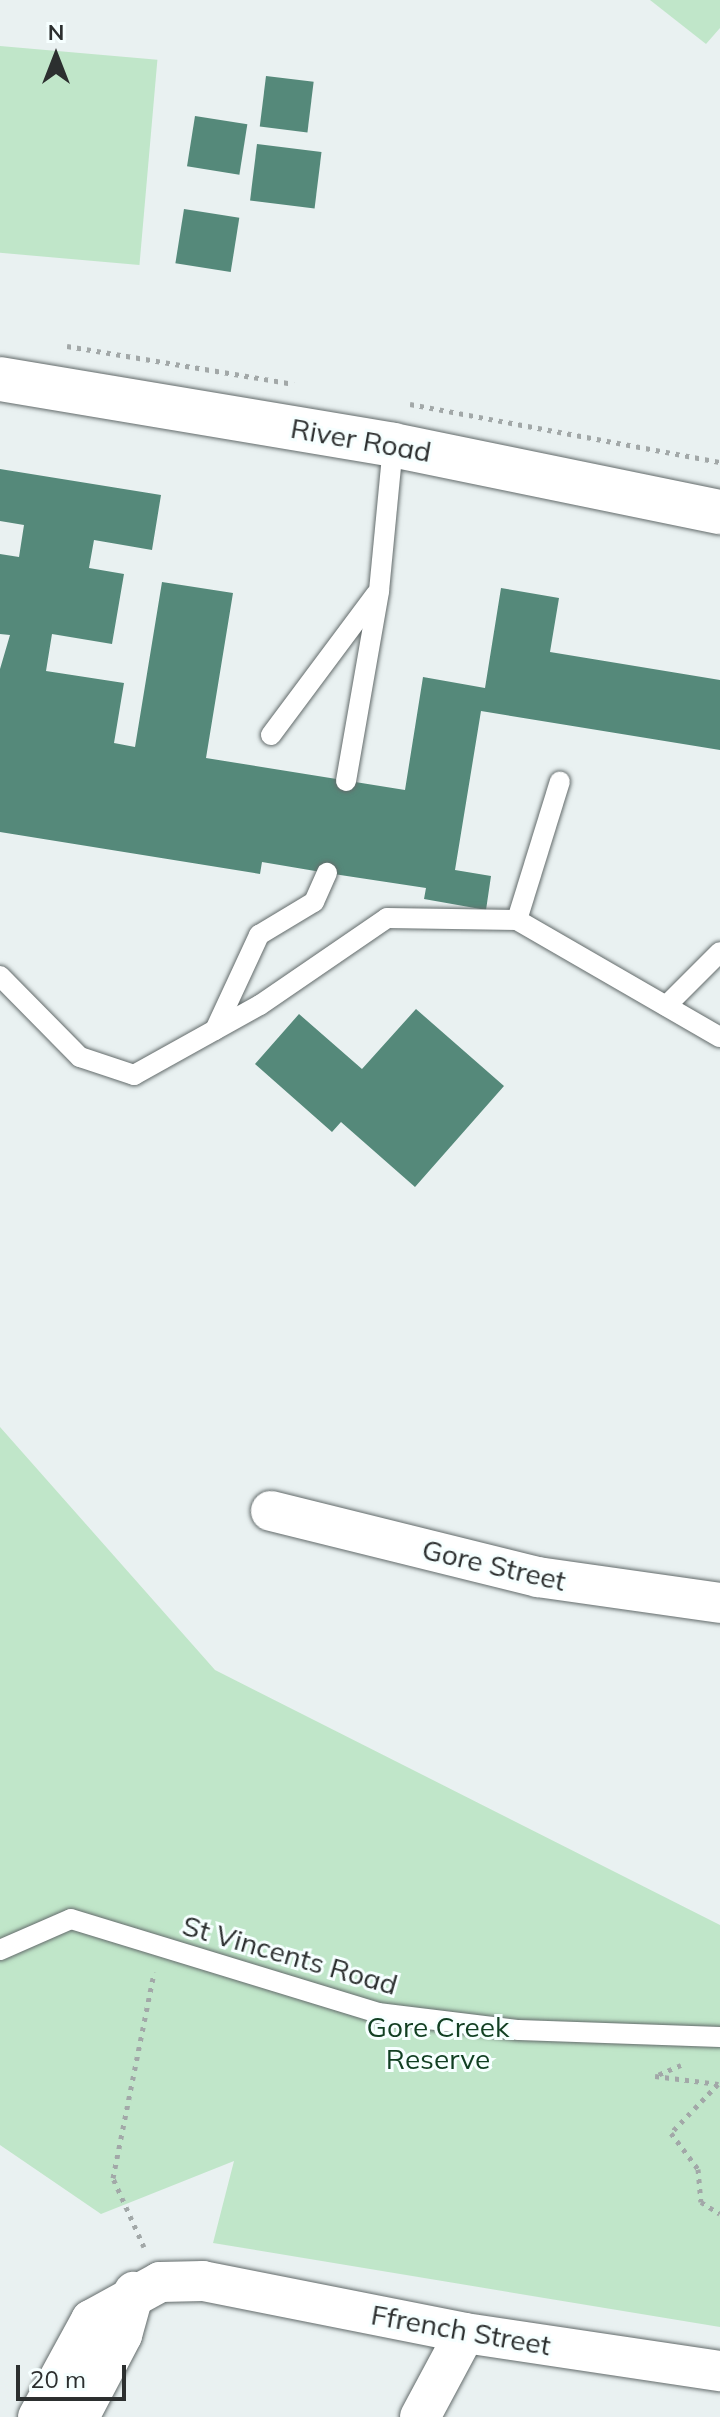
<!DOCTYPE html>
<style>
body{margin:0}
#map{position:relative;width:720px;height:2417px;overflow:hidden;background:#e9f1f1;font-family:Mulish,sans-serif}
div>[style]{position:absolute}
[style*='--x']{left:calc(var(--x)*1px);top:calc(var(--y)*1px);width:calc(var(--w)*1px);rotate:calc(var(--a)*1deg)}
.green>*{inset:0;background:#c0e6c9;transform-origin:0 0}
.building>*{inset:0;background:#55897a;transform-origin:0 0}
.path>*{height:5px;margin-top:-2.5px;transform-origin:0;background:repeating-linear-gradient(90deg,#a2a8a8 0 4px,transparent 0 10px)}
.roads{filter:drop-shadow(0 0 2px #636b6b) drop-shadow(0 0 2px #636b6b)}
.service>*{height:20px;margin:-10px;padding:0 10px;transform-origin:10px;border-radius:10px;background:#fff}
.minor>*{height:40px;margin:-20px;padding:0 20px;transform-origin:20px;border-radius:20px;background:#fff}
.secondary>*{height:44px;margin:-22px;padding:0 22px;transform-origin:22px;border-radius:22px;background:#fff}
span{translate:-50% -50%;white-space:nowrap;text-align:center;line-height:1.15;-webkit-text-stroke:6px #f6ffff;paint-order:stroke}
.street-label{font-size:28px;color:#2c2f2f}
.park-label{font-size:28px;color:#113f22}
.north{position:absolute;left:16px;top:16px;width:80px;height:80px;-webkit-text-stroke:6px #f6ffff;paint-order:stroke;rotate:0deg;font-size:22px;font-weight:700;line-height:32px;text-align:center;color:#2c2f2f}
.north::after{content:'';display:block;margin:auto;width:28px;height:36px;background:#2c2f2f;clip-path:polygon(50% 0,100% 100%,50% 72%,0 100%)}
.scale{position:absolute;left:16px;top:2365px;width:110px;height:36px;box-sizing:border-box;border:4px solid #2c2f2f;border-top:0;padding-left:10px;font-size:24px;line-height:28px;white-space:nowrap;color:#2c2f2f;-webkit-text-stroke:6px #f6ffff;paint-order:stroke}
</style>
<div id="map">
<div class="green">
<div style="clip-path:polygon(650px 0,720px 0,720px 28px,706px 44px)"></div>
<div style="left:0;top:46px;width:158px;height:206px;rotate:5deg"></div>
<div style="clip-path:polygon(0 1427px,215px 1670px,720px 1925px,720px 2327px,213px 2243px,234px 2161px,101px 2214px,0 2145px)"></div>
</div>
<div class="building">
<div style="left:266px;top:76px;width:48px;height:51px;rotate:7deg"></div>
<div style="left:195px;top:116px;width:53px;height:51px;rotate:9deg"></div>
<div style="left:257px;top:144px;width:65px;height:57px;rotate:7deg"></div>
<div style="left:184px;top:209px;width:56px;height:55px;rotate:9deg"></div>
<div style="clip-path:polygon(0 469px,161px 495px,152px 550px,94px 540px,89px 568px,124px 574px,112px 644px,52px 634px,46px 671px,124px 683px,114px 743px,135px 747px,162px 582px,233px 593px,206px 758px,405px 790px,423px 677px,485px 688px,501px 588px,559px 598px,550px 652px,720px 680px,720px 750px,481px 711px,455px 870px,491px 876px,486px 910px,424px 899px,426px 888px,327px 873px,262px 862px,260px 874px,0 832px,0 669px,10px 635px,0 634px,0 554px,19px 557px,24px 525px,0 521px)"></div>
<div style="clip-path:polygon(416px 1009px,504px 1086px,415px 1187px,341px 1122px,332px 1132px,255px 1064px,299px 1014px,362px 1069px)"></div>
</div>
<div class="path">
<div style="--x:67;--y:346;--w:230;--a:9.5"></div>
<div style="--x:410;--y:404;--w:315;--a:10.6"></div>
<div style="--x:681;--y:2065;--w:28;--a:157"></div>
<div style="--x:655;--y:2076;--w:64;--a:7.2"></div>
<div style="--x:718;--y:2084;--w:68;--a:133.8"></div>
<div style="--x:671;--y:2133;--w:45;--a:53.1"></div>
<div style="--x:698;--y:2169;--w:33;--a:85"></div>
<div style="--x:701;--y:2202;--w:22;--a:32"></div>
<div style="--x:144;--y:2247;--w:76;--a:-114.2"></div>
<div style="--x:113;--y:2178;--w:210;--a:-78.7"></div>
</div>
<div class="roads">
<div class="service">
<div style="--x:271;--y:735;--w:176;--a:-53.3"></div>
<div style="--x:346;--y:781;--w:193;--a:-80.1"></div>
<div style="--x:379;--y:591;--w:147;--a:-84.5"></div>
<div style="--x:517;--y:920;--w:145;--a:-72.8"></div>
<div style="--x:0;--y:976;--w:114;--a:45.4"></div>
<div style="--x:80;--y:1057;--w:57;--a:18.4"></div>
<div style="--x:134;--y:1075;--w:144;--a:-29.1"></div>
<div style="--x:260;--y:1005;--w:154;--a:-34.4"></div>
<div style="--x:387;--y:918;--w:130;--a:0.9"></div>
<div style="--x:517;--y:920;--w:234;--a:30"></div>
<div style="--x:666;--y:1006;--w:76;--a:-45"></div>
<div style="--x:215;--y:1030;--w:105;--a:-65.1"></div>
<div style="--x:259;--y:935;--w:64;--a:-31"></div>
<div style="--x:314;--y:902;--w:32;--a:-66"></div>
<div style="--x:0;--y:1950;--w:77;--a:-23.6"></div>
<div style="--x:71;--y:1919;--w:321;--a:17"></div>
<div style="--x:378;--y:2013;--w:142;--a:6.9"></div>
<div style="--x:519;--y:2030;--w:201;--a:2"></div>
</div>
<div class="minor">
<div style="--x:271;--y:1511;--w:275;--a:13.9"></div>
<div style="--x:538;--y:1577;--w:184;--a:8.1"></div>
<div style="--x:38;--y:2417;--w:111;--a:-61.3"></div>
<div style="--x:91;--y:2320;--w:79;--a:-28.8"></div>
<div style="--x:160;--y:2282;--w:43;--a:-1.3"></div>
<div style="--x:203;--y:2281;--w:267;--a:11.2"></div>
<div style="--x:465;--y:2333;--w:258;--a:8.5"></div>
<div style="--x:79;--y:2417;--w:93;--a:-62.3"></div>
<div style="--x:122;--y:2335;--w:45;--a:-74.4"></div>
<div style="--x:420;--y:2417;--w:95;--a:-61.8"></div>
</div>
<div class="secondary">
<div style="--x:0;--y:379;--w:399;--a:9.5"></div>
<div style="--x:393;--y:445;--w:334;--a:11.6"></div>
</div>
</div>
<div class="street-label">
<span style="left:361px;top:440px;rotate:10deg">River Road</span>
<span style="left:494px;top:1565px;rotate:13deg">Gore Street</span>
<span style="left:290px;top:1955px;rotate:16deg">St Vincents Road</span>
<span style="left:461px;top:2330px;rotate:10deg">Ffrench Street</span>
</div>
<div class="park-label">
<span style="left:438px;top:2043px">Gore Creek<br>Reserve</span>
</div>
<div class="north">N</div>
<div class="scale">20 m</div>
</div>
